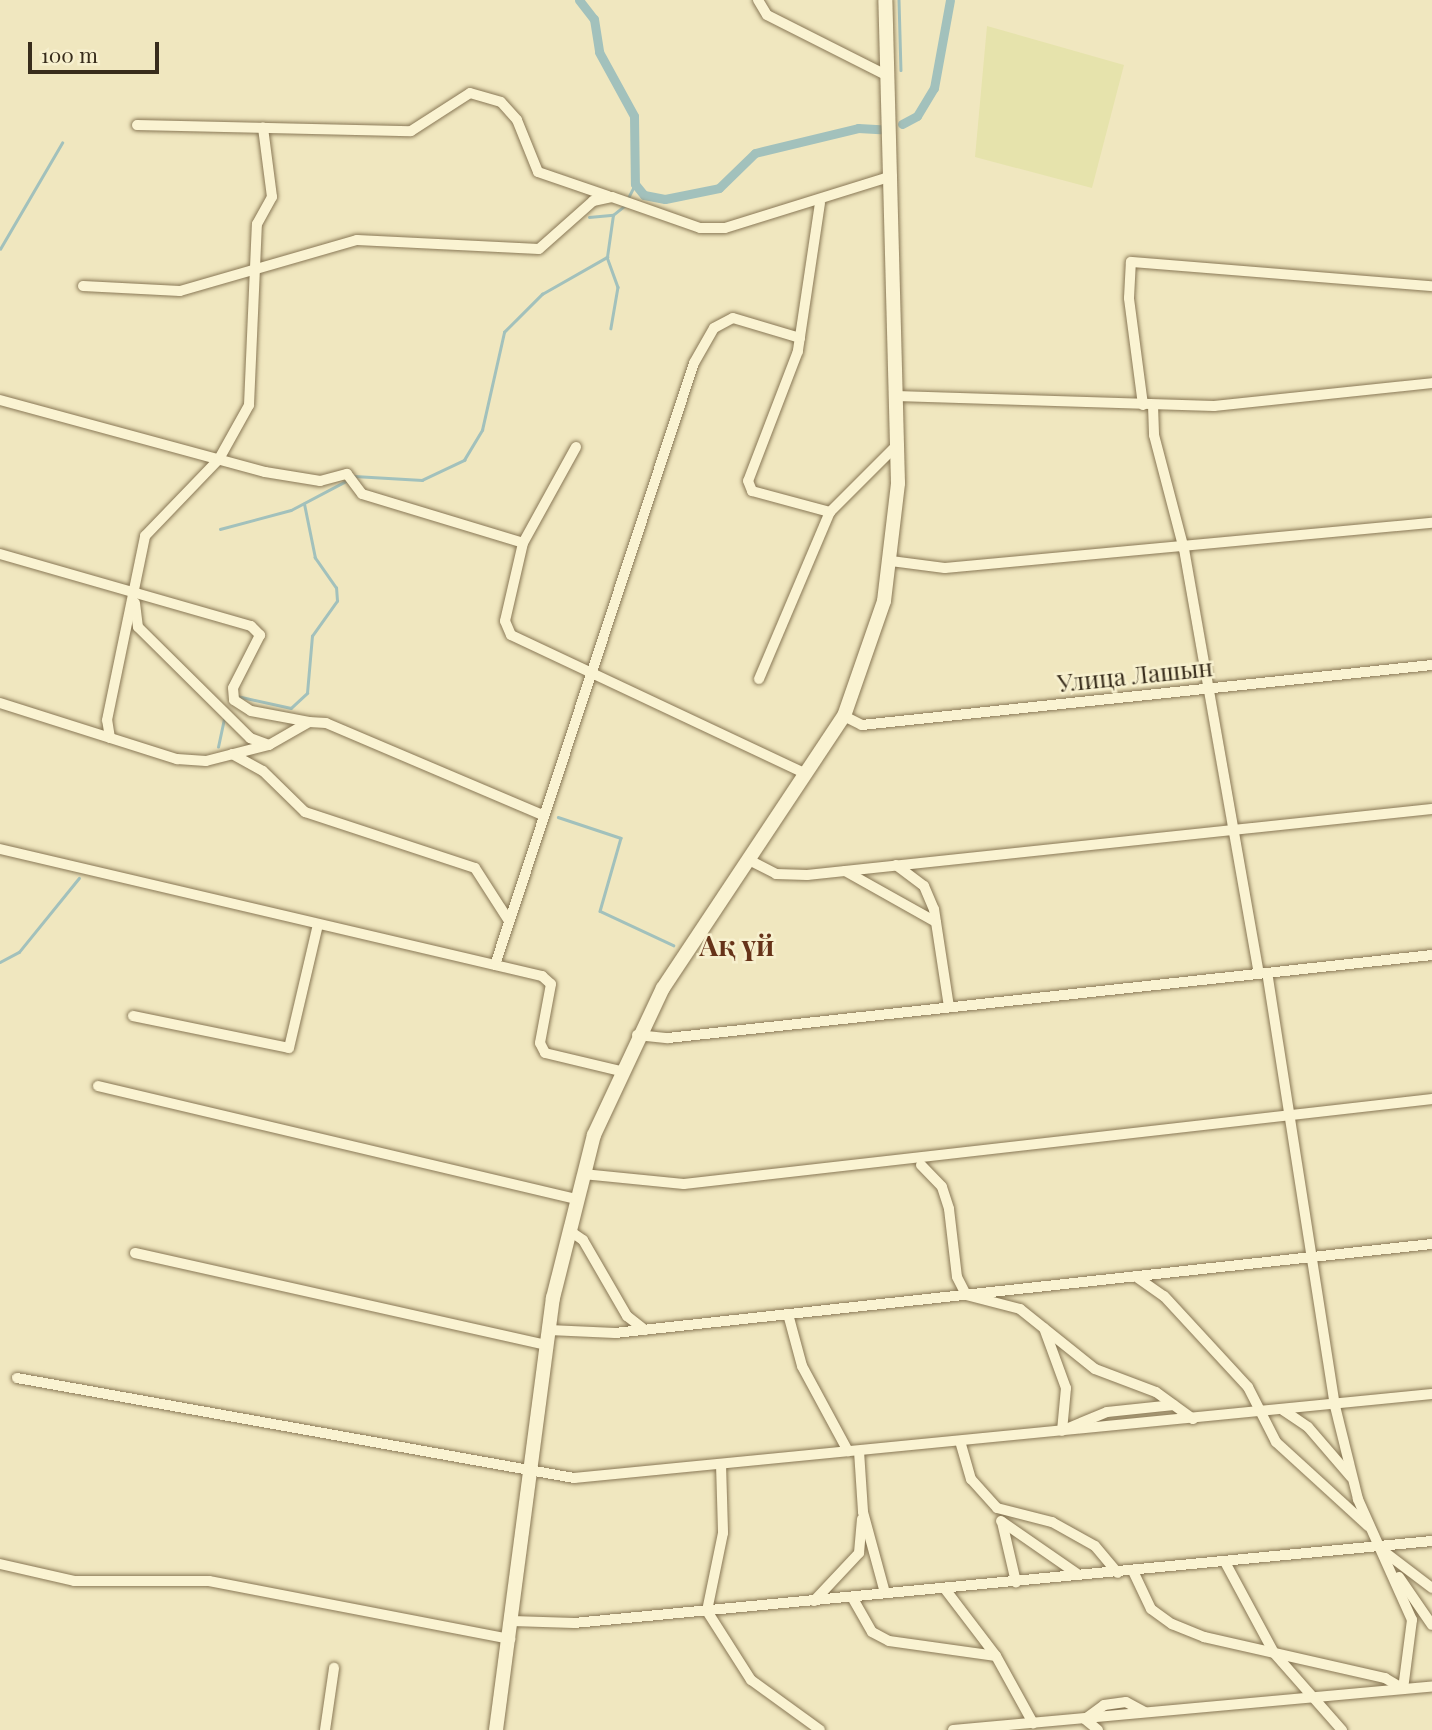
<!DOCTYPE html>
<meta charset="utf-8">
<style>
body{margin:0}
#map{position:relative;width:1432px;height:1730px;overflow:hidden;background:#f0e7bf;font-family:"Playfair Display",serif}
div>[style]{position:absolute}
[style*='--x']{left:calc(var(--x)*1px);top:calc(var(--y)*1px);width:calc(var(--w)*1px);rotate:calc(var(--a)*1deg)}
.farmland>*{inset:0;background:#e6e3ac}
.stream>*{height:2.5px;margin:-1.25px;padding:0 1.25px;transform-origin:1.25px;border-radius:1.25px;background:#a2c1bc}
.canal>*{height:9px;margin:-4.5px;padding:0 4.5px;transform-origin:4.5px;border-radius:4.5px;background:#a2c1bc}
.roads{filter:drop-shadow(0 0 2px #897856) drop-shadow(0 0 2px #897856)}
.street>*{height:10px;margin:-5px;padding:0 5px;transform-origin:5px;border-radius:5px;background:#faf3d2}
.secondary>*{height:14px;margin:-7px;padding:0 7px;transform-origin:7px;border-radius:7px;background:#faf3d2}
span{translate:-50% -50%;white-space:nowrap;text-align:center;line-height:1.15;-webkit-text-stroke:5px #f7f0ce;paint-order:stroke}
.street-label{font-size:24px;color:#382d1c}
.quarter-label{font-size:28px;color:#663319;font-weight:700}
.scale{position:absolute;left:28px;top:42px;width:131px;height:32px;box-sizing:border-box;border:4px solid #382d1c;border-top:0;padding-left:9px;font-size:21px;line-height:24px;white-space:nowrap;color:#382d1c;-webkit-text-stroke:5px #f7f0ce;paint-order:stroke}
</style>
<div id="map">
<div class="farmland">
<div style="clip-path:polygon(987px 26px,1124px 65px,1092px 188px,975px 157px)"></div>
</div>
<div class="stream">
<div style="--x:899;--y:0;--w:70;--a:88.4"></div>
<div style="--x:627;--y:200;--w:18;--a:-63"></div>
<div style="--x:589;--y:217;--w:24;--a:-5"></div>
<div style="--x:613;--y:215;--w:14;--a:-39"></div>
<div style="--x:0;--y:249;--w:123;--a:-59.7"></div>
<div style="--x:607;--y:257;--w:32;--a:70"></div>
<div style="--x:618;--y:287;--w:42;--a:99.7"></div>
<div style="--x:354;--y:476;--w:68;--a:3.4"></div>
<div style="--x:422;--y:480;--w:47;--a:-25.5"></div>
<div style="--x:464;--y:460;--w:35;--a:-59"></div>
<div style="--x:482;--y:430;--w:100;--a:-77.3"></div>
<div style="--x:504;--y:332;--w:54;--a:-45"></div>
<div style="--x:542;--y:294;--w:75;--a:-29.6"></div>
<div style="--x:607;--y:257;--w:42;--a:-81.9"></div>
<div style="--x:220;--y:529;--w:73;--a:-15"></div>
<div style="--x:291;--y:510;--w:64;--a:-27.8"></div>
<div style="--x:237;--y:696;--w:55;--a:12.5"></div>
<div style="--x:291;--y:708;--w:22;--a:-43"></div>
<div style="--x:307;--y:693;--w:57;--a:-85"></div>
<div style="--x:312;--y:636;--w:43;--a:-54.5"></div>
<div style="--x:337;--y:601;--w:13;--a:-94"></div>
<div style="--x:336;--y:588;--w:37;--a:-125"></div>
<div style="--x:315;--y:558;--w:55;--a:-101.5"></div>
<div style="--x:218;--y:747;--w:30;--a:-78"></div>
<div style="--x:558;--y:817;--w:66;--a:18.4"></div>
<div style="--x:621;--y:838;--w:76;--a:106"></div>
<div style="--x:600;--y:911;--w:81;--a:25"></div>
<div style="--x:0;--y:962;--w:21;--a:-28"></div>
<div style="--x:19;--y:952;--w:95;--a:-51"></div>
</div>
<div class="canal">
<div style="--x:579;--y:0;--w:24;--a:52"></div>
<div style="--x:594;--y:19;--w:33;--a:81"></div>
<div style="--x:599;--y:52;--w:73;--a:61.3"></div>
<div style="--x:634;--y:116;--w:68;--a:89.2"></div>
<div style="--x:635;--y:184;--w:14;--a:51"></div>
<div style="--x:644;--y:195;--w:21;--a:11"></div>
<div style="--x:665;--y:199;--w:55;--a:-11.5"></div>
<div style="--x:719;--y:188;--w:50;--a:-44.2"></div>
<div style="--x:755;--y:153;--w:106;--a:-13.6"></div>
<div style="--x:858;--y:128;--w:22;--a:3"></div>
<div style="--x:902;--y:124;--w:17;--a:-28"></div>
<div style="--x:917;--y:116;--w:33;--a:-59"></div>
<div style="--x:934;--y:88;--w:89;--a:-79.7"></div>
</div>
<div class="roads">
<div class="street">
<div style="--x:758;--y:0;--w:17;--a:59"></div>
<div style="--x:767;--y:15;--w:136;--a:26.8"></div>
<div style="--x:137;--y:125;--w:274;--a:1.3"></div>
<div style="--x:411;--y:131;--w:70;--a:-32.8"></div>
<div style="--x:470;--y:93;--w:32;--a:16"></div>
<div style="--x:501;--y:102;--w:24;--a:48"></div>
<div style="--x:517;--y:120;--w:56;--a:68"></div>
<div style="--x:538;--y:172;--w:74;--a:18.9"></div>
<div style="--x:820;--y:203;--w:150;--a:98.5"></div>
<div style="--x:798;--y:351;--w:139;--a:111"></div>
<div style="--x:748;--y:481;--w:11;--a:68"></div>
<div style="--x:752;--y:491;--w:81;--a:15.1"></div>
<div style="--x:83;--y:286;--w:97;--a:3"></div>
<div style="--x:180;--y:291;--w:184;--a:-16.1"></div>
<div style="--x:357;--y:240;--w:182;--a:2.8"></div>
<div style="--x:539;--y:249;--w:72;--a:-41.6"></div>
<div style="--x:593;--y:201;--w:19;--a:-12"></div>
<div style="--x:612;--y:197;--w:93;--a:19.4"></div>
<div style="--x:700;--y:228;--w:25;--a:0"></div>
<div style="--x:725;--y:228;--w:175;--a:-17.3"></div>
<div style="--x:896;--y:396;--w:318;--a:1.8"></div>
<div style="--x:1214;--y:406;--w:219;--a:-6"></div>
<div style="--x:0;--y:400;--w:275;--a:15.2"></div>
<div style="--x:265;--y:472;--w:56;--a:9.3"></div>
<div style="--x:320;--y:481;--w:28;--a:-15"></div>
<div style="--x:347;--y:474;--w:25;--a:53"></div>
<div style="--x:362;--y:494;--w:168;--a:16.9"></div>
<div style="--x:1143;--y:405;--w:108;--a:-97.5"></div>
<div style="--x:1129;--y:298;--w:36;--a:-87"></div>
<div style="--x:1131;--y:262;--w:302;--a:4.6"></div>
<div style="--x:1153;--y:405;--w:30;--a:88"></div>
<div style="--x:1154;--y:435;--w:118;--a:75.3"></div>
<div style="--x:1184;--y:549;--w:431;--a:80"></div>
<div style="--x:576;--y:447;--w:110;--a:118.9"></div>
<div style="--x:523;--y:543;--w:80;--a:103"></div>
<div style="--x:505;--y:621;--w:15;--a:67"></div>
<div style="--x:511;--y:635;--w:327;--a:25.2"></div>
<div style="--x:0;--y:554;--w:261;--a:16"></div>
<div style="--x:251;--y:626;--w:13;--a:45"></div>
<div style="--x:260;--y:635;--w:59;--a:117"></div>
<div style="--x:233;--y:688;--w:12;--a:85"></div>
<div style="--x:234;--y:700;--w:20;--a:33"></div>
<div style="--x:251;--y:711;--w:59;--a:10.7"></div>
<div style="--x:891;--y:561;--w:54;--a:7.4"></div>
<div style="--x:945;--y:568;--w:489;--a:-5.3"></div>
<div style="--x:135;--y:603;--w:24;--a:83"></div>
<div style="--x:138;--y:627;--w:158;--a:44.7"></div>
<div style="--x:250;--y:738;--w:20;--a:20"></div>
<div style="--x:759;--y:679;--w:181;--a:-67"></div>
<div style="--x:830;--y:512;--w:95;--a:-45"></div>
<div style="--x:0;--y:703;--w:186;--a:17.6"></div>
<div style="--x:177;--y:759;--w:29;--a:4"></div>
<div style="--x:206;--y:761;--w:65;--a:-14.3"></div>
<div style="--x:269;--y:745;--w:46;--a:-29.9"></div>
<div style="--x:309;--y:722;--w:17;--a:3"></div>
<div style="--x:326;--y:723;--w:233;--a:23"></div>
<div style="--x:844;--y:716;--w:20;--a:27"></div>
<div style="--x:862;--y:725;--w:573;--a:-6.01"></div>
<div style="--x:110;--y:738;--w:18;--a:-99"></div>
<div style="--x:107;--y:720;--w:188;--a:-78.3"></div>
<div style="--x:145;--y:536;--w:107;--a:-46.1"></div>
<div style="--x:219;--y:459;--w:62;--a:-60.9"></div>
<div style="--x:249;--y:405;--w:181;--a:-87.5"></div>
<div style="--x:257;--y:224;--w:31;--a:-61"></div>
<div style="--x:272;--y:197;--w:70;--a:-97.4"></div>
<div style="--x:232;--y:754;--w:35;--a:29"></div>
<div style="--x:263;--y:771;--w:59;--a:44.3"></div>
<div style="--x:305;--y:812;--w:179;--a:18.2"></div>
<div style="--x:475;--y:868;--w:63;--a:57.3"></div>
<div style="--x:0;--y:849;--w:557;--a:13.19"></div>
<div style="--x:542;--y:976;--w:12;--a:42"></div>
<div style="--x:551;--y:984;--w:60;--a:100.6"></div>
<div style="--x:540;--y:1043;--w:11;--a:63"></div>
<div style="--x:545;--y:1053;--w:77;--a:13.5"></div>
<div style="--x:749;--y:860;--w:30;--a:27"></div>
<div style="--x:776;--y:874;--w:31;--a:2"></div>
<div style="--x:807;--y:875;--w:628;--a:-6.03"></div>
<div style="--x:896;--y:865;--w:35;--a:37"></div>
<div style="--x:924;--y:886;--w:25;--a:67"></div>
<div style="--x:934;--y:909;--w:99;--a:81.3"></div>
<div style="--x:845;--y:871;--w:104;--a:29.3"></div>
<div style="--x:495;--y:965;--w:634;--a:-71.71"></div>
<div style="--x:694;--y:363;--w:40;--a:-60.3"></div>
<div style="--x:714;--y:328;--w:21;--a:-28"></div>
<div style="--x:733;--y:318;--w:70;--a:16.6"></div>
<div style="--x:133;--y:1016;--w:159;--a:11.6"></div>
<div style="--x:289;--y:1048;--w:127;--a:-76.8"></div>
<div style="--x:637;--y:1035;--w:31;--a:6"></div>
<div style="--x:668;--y:1038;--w:768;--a:-6.2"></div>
<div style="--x:98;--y:1086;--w:491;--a:13.3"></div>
<div style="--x:921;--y:1165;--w:30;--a:46"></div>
<div style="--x:942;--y:1187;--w:23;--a:72"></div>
<div style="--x:949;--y:1209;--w:68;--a:83.3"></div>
<div style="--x:957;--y:1277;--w:20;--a:63"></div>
<div style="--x:966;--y:1295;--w:56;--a:14.5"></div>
<div style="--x:1020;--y:1309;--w:96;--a:38.7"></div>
<div style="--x:1095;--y:1369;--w:65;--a:20.7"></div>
<div style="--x:1156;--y:1392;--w:46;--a:36.1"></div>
<div style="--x:583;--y:1174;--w:101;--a:5.7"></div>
<div style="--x:684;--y:1184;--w:753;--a:-6.48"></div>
<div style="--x:570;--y:1231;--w:16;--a:35"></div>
<div style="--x:583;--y:1240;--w:88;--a:59.9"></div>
<div style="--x:627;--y:1316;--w:23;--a:38"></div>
<div style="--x:135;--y:1253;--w:422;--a:12.6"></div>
<div style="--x:1135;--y:1276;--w:35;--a:35"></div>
<div style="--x:1164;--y:1296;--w:124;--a:47.3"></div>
<div style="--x:1248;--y:1387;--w:62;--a:63"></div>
<div style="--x:1276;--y:1442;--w:125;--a:42.4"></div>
<div style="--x:788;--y:1314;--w:54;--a:74.9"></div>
<div style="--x:802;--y:1366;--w:97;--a:61.6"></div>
<div style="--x:1044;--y:1328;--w:64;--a:69.9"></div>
<div style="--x:1066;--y:1388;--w:43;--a:95.3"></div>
<div style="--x:549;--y:1330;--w:66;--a:2.6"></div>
<div style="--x:615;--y:1333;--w:822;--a:-6.22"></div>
<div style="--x:17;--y:1378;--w:566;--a:10.18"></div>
<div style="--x:574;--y:1478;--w:862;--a:-5.59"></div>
<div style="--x:1283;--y:1410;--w:30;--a:34"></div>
<div style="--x:1308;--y:1427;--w:66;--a:49.3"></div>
<div style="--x:1066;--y:1429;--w:44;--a:-22.5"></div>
<div style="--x:1107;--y:1412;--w:67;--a:-6"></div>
<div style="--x:960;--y:1441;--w:40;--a:74"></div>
<div style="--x:971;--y:1479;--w:39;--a:48"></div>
<div style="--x:997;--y:1508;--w:57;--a:14.3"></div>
<div style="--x:1052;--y:1522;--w:49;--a:29.2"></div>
<div style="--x:1095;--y:1546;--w:35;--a:50"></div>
<div style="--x:859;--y:1451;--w:61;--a:86.2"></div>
<div style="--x:863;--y:1512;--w:84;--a:74.8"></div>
<div style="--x:721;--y:1464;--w:69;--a:88.3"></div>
<div style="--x:723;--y:1533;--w:80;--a:101.6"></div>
<div style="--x:707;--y:1611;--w:82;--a:57.5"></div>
<div style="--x:751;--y:1680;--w:85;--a:35.9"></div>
<div style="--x:1001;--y:1521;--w:95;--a:34.7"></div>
<div style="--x:1002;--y:1522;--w:62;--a:76.9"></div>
<div style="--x:1382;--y:1550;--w:63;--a:37.2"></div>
<div style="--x:1225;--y:1562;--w:103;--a:61.7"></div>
<div style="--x:1274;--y:1653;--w:103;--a:48.6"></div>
<div style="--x:0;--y:1564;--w:76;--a:12.9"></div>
<div style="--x:74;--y:1581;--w:135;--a:0"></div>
<div style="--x:209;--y:1581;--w:307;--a:10.9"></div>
<div style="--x:1133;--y:1571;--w:42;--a:64.7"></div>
<div style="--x:1151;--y:1609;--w:26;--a:36"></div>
<div style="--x:1172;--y:1624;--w:35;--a:22"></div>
<div style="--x:1204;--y:1637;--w:186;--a:12.8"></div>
<div style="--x:1385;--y:1678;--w:21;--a:31"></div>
<div style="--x:1403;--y:1689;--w:70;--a:-82.6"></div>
<div style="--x:1412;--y:1620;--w:133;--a:-114.1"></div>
<div style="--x:1358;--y:1499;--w:96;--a:-103.9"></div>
<div style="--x:1335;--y:1406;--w:438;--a:-98.9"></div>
<div style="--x:1399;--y:1577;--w:58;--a:55.5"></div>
<div style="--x:945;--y:1589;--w:84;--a:52.7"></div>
<div style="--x:996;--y:1656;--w:77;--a:61.1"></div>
<div style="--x:852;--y:1597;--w:40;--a:60.3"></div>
<div style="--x:872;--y:1632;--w:19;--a:28"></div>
<div style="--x:889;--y:1641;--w:108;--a:8"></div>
<div style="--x:814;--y:1601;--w:66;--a:-46.8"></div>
<div style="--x:859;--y:1553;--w:34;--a:-85"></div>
<div style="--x:512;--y:1621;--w:62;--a:1.8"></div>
<div style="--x:574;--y:1623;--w:862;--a:-5.46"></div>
<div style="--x:325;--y:1730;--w:63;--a:-81.7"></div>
<div style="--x:953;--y:1730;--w:481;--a:-5.2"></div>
<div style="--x:1098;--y:1730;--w:17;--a:-140"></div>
<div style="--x:1085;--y:1719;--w:24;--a:-36"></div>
<div style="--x:1104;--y:1705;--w:22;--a:-8"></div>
<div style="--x:1126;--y:1702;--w:21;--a:28"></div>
</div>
<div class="secondary">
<div style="--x:496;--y:1730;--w:436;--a:-82.5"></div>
<div style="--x:553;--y:1298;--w:168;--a:-75.9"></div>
<div style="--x:594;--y:1135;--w:162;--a:-64.9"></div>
<div style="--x:663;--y:988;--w:327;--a:-56.4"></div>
<div style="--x:844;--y:716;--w:122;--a:-70.8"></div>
<div style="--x:884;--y:601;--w:119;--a:-83.2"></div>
<div style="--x:898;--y:483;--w:483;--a:-91.5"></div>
</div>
</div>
<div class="street-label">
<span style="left:1135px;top:675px;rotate:-6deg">Улица Лашын</span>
</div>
<div class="quarter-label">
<span style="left:737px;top:945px">Ақ үй</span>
</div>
<div class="scale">100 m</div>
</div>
